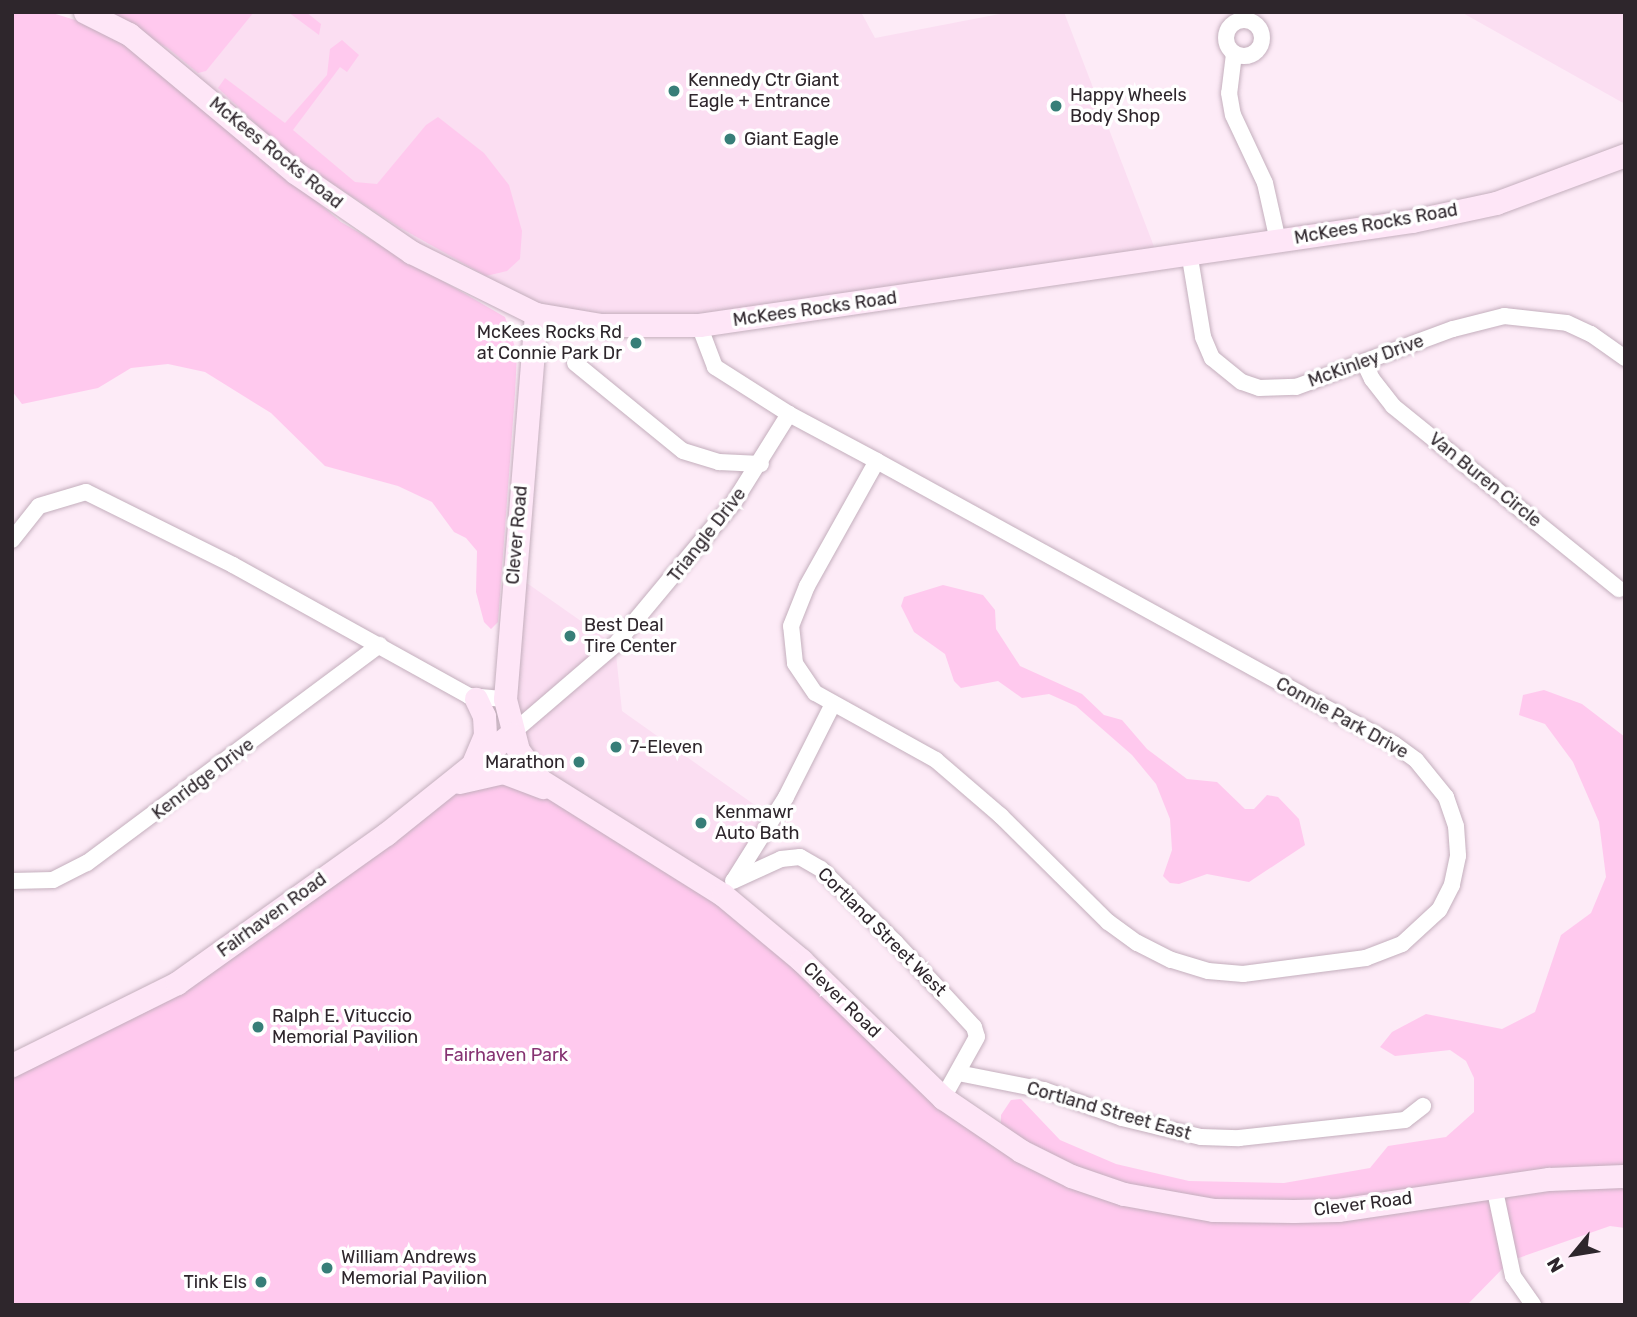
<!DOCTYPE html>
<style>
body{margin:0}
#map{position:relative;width:1637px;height:1317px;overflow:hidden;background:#fdebf7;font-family:Rubik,sans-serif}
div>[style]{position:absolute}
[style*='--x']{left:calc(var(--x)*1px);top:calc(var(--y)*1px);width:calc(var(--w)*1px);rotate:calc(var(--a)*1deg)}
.built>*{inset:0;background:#fbdef2}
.green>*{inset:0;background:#ffc9ee}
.roads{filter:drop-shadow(0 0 2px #c4afbd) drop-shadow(0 0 2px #c4afbd)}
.street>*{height:16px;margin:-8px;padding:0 8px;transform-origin:8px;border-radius:8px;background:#fff}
.street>.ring{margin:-8px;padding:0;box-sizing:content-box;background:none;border:16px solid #fff;border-radius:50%}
.secondary>*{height:23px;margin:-11.5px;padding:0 11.5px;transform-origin:11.5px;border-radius:11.5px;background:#fee6f7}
.dots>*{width:19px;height:19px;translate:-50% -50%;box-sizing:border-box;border:4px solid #fff;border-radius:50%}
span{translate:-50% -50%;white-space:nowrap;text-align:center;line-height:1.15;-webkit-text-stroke:7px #fff;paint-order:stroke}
.poi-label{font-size:18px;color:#2e262c}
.left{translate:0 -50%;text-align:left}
.right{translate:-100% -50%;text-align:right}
.street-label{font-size:18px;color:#2e262c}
.park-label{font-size:18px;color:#863372}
.frame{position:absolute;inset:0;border:14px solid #2e262c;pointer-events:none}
.north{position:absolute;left:1539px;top:1219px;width:70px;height:70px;-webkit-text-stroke:5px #fff;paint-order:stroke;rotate:240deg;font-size:19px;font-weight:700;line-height:28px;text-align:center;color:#2e262c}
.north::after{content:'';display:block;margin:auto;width:24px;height:32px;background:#2e262c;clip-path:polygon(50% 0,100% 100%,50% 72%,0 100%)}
</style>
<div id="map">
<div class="built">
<div style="clip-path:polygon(86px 12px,861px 12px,875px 38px,1010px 12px,1064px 12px,1158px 257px,951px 291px,601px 325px,470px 284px)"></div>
<div style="clip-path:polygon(1461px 12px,1625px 12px,1625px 104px)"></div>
<div style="clip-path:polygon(514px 574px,615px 645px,622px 711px,773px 818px,723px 895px,558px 794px,511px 734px)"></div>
</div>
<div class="green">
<div style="clip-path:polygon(12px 12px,49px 12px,95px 26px,155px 65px,341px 222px,505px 317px,517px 353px,515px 394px,498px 622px,491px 629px,484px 622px,476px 592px,477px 551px,466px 538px,454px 532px,432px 502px,398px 486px,325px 466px,271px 413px,205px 372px,168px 364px,131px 368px,98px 388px,22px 404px,12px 391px)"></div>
<div style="clip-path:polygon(99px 12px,254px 12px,206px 71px,198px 73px,168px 48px)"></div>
<div style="clip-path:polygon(288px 12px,306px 12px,321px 24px,319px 35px)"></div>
<div style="clip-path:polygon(342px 40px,359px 55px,347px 72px,340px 67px,293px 130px,355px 182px,377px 184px,426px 125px,438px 117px,484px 153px,509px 185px,522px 231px,520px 259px,507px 271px,486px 276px,399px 227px,292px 157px,218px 88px,225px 78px,285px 123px,327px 75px,330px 49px)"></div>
<div style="clip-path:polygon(943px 585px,983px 595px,995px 610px,996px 629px,1020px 666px,1082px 694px,1104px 715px,1122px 720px,1147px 749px,1187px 779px,1217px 782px,1245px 809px,1254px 809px,1267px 795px,1278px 797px,1299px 819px,1305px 845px,1249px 882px,1207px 874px,1179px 884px,1170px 883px,1163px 876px,1172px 850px,1170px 819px,1156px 784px,1132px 755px,1076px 706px,1049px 694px,1022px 698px,998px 681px,961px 688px,954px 681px,945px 654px,914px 632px,901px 606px,904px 597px)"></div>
<div style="clip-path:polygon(1544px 690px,1582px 704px,1625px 737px,1625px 1175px,1294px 1207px,1125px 1191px,1023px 1148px,1001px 1124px,1001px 1115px,1011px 1100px,1021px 1099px,1060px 1140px,1116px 1164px,1189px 1181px,1284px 1183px,1370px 1168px,1388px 1146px,1446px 1137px,1474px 1112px,1474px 1078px,1466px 1061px,1450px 1050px,1395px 1056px,1380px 1047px,1392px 1032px,1426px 1014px,1502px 1029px,1535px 1012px,1561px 935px,1591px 913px,1606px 877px,1599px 822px,1573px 762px,1545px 724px,1519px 715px,1523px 695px)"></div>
<div style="clip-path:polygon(503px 772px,723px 895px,1021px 1151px,1213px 1210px,1625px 1178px,1625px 1228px,1610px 1226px,1510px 1261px,1467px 1305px,12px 1305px,12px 1065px,117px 1016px,416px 810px)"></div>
</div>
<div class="roads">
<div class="street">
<div class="ring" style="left:1226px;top:20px;width:20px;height:20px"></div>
<div style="--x:1234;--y:54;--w:39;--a:97"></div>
<div style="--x:1229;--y:93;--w:22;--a:80"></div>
<div style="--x:1233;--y:115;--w:75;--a:64.8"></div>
<div style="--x:1265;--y:183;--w:59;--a:77.4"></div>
<div style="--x:1189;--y:252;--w:86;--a:80.6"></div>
<div style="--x:1203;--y:337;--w:23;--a:67"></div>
<div style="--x:1212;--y:358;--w:38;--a:39"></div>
<div style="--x:1242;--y:382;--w:18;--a:19"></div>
<div style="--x:1259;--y:388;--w:37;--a:-2"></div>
<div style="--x:1296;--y:387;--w:167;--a:-20.3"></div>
<div style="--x:1453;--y:329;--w:53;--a:-14.3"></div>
<div style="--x:1504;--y:316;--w:63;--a:6.3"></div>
<div style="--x:1567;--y:323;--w:26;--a:25"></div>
<div style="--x:1591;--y:334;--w:42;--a:35.2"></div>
<div style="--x:1364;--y:362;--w:19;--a:65"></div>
<div style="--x:1372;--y:379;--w:34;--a:52"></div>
<div style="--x:1393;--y:406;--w:291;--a:39"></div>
<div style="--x:575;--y:363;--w:139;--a:39.2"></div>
<div style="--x:683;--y:451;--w:38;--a:17"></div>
<div style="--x:719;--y:462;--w:42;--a:2.7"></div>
<div style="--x:789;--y:414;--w:100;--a:28.1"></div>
<div style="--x:877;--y:461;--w:483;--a:28.8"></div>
<div style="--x:1300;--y:694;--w:106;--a:28"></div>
<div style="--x:1394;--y:744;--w:27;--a:36"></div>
<div style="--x:1416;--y:760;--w:48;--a:51"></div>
<div style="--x:1446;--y:797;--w:31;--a:71"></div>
<div style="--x:1456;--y:826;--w:30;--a:86"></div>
<div style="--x:1458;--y:856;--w:30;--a:102"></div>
<div style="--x:1452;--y:885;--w:28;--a:117"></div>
<div style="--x:1439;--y:910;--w:50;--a:137.4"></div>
<div style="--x:1402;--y:944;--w:39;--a:159"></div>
<div style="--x:1366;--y:958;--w:124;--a:172.6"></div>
<div style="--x:1243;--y:974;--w:35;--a:-175"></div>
<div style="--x:1208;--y:971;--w:39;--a:-163"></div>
<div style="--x:1171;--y:960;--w:38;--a:-153"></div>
<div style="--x:1137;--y:943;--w:36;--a:-144"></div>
<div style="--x:1108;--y:922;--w:151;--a:-135.3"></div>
<div style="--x:1001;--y:816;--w:86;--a:-139.3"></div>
<div style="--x:936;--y:760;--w:138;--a:-151"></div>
<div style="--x:815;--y:693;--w:36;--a:-124"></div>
<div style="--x:795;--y:663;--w:37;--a:-96"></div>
<div style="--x:791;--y:626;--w:43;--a:-68.2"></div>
<div style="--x:807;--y:586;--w:143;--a:-60.8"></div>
<div style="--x:12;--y:540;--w:43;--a:-51.5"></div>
<div style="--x:39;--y:506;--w:49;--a:-16.6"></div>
<div style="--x:86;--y:492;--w:164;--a:26.4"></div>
<div style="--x:233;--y:565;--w:270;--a:29"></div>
<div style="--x:469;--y:696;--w:36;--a:5"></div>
<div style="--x:511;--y:734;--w:137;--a:-40.6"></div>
<div style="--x:615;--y:645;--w:186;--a:-50.2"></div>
<div style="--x:734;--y:502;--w:104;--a:-58"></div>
<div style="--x:789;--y:414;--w:88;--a:-147.6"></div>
<div style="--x:715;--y:367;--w:45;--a:-110.9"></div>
<div style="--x:734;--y:880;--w:98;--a:-57.9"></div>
<div style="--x:786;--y:797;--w:102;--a:-63.2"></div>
<div style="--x:12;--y:881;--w:41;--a:-1.4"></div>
<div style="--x:53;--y:880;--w:38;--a:-27"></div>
<div style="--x:87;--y:863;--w:365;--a:-36.7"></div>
<div style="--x:733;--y:881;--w:53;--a:-24.6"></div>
<div style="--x:781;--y:859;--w:19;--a:-6"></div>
<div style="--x:800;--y:857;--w:24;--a:30"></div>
<div style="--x:821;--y:869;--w:104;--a:44.6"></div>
<div style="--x:895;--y:942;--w:116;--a:47.1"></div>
<div style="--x:974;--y:1027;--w:10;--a:73"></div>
<div style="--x:977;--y:1037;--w:70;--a:119.1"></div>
<div style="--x:958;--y:1073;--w:88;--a:11.2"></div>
<div style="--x:1044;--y:1090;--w:83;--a:19.7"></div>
<div style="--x:1122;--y:1118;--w:81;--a:13.5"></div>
<div style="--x:1201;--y:1137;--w:38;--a:2"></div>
<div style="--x:1239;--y:1138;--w:167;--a:-6.2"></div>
<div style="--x:1405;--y:1120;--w:23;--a:-38"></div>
<div style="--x:1494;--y:1186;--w:92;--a:78.1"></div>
<div style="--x:1513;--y:1276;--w:35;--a:55"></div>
</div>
<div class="secondary">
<div style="--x:85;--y:12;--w:49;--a:26.6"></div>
<div style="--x:129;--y:34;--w:217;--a:39.8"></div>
<div style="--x:296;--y:173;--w:140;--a:34.5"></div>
<div style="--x:411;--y:252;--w:140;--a:26.4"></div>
<div style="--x:536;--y:314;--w:66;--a:9.6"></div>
<div style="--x:601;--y:325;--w:98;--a:0"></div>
<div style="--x:699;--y:325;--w:721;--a:-8.3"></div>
<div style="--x:1412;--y:221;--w:86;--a:-12.1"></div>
<div style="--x:1496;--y:203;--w:138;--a:-20.4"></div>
<div style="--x:536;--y:314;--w:386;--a:94.6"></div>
<div style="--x:505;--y:699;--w:53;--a:75.7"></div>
<div style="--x:518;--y:750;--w:37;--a:54"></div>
<div style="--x:540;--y:780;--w:216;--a:32.1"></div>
<div style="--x:723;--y:895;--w:102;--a:39.8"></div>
<div style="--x:801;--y:960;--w:198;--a:44.2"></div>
<div style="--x:943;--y:1098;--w:94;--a:34.2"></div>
<div style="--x:1021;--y:1151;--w:56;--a:26.6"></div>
<div style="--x:1071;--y:1176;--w:56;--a:18.8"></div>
<div style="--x:1124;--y:1194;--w:90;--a:10.2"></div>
<div style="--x:1213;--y:1210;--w:81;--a:0.7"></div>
<div style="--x:1294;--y:1211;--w:44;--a:-1.3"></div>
<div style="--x:1338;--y:1210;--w:213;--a:-8.4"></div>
<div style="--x:1549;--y:1179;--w:76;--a:-2.3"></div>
<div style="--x:474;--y:761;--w:28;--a:-67"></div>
<div style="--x:485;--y:735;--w:19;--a:-93"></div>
<div style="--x:484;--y:716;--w:19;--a:-115"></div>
<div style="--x:459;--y:782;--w:45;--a:-12.8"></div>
<div style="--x:503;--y:772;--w:43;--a:20.6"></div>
<div style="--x:12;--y:1065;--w:184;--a:-26.4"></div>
<div style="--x:177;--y:983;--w:257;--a:-35.5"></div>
<div style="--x:386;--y:834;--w:160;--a:-38.7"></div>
</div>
</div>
<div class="dots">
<div style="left:674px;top:91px;background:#377e78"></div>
<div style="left:1056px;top:106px;background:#377e78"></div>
<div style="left:730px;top:139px;background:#377e78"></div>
<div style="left:636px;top:343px;background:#377e78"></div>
<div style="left:570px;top:636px;background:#377e78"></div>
<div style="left:616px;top:747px;background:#377e78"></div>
<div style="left:579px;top:762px;background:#377e78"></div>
<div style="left:701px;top:823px;background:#377e78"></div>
<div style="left:258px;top:1027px;background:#377e78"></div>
<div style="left:327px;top:1268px;background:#377e78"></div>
<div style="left:261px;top:1282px;background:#377e78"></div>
</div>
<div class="poi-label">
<span class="left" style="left:688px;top:91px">Kennedy Ctr Giant<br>Eagle + Entrance</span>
<span class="left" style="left:1070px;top:106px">Happy Wheels<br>Body Shop</span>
<span class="left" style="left:744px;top:139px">Giant Eagle</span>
<span class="right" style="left:622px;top:343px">McKees Rocks Rd<br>at Connie Park Dr</span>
<span class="left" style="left:584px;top:636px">Best Deal<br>Tire Center</span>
<span class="left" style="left:630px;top:747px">7-Eleven</span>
<span class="right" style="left:565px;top:762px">Marathon</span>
<span class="left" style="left:715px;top:823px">Kenmawr<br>Auto Bath</span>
<span class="left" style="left:272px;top:1027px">Ralph E. Vituccio<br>Memorial Pavilion</span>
<span class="left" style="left:341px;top:1268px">William Andrews<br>Memorial Pavilion</span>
<span class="right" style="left:247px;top:1282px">Tink Els</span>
</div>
<div class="street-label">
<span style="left:276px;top:153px;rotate:39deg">McKees Rocks Road</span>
<span style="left:1376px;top:224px;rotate:-10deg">McKees Rocks Road</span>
<span style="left:815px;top:309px;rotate:-8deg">McKees Rocks Road</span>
<span style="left:1366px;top:361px;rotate:-20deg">McKinley Drive</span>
<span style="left:1485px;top:480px;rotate:39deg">Van Buren Circle</span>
<span style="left:517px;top:535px;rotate:-85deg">Clever Road</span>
<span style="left:707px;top:535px;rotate:-52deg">Triangle Drive</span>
<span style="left:1342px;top:718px;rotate:29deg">Connie Park Drive</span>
<span style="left:203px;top:779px;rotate:-37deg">Kenridge Drive</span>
<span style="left:272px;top:915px;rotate:-36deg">Fairhaven Road</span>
<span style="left:882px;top:932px;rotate:45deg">Cortland Street West</span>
<span style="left:842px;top:1000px;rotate:44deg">Clever Road</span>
<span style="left:1109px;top:1111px;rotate:16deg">Cortland Street East</span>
<span style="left:1363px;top:1204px;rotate:-7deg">Clever Road</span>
</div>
<div class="park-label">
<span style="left:506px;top:1055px">Fairhaven Park</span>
</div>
<div class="frame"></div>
<div class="north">N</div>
</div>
